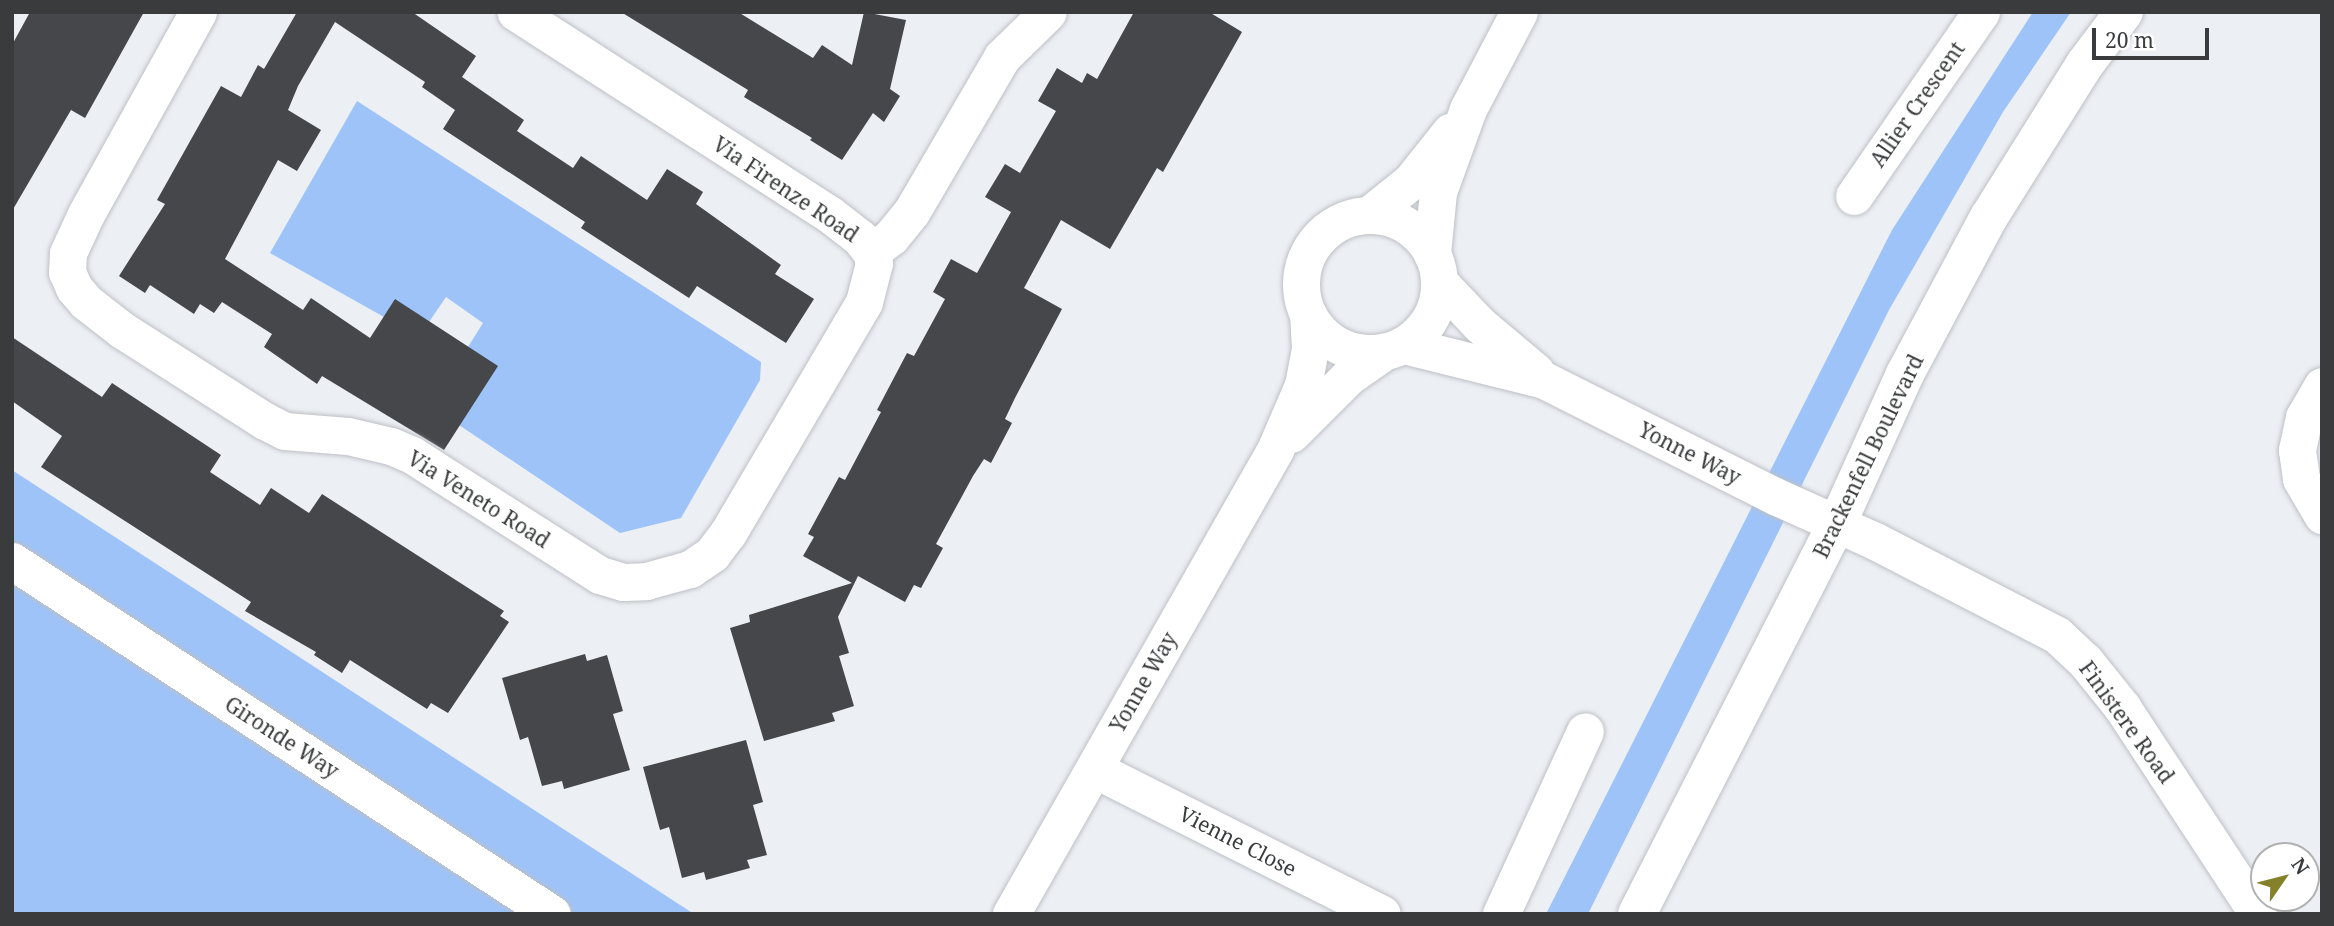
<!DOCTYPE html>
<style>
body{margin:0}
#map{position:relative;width:2334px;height:926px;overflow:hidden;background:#eceff4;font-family:"Noto Serif",serif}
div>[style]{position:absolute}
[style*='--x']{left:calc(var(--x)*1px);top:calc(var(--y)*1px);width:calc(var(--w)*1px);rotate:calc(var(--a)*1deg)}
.green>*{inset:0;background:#9ec3f9}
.building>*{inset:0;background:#45474b}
.roads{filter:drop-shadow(0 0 2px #bdc0c5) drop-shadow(0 0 2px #bdc0c5)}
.minor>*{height:37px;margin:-18.5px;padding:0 18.5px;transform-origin:18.5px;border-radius:18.5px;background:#fff}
.minor>.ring{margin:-18.5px;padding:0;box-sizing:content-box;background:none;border:37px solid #fff;border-radius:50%}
.tertiary>*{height:38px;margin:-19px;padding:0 19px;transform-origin:19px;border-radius:19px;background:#fff}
span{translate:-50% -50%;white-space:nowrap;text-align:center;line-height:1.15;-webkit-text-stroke:7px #fff;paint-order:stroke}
.street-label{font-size:21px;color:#393b3c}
.frame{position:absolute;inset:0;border:14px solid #393b3c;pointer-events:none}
.north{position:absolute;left:2250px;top:842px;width:70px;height:70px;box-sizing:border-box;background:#fff;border:2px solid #b0b1b1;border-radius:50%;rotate:55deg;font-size:19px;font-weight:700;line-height:28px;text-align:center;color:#393b3c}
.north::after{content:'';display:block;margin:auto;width:24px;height:32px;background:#84812a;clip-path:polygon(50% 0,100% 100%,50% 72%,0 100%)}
.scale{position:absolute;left:2092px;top:28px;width:117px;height:32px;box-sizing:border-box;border:4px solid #393b3c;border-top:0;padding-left:9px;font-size:21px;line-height:24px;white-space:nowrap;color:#393b3c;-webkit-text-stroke:5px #fff;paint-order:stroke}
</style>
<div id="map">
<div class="green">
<div style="clip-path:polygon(2033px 12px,2071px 12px,2003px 112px,1889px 310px,1588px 914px,1546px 914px,1892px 230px)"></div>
<div style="clip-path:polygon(357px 101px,761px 362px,760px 380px,681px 518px,620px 533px,459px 425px,468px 347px,483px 323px,446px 297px,429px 322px,384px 317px,270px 253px)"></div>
<div style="clip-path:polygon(12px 470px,694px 914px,12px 914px)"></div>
</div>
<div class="building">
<div style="clip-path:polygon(30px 12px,144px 12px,85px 118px,71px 110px,12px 211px,12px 45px)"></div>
<div style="clip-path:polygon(297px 12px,412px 12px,476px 56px,462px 77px,524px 120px,517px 131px,573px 168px,581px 156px,647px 200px,667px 169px,703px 192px,696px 204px,781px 265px,775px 274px,814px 299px,786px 343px,697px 286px,689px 298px,581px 228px,585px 222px,443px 129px,455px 110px,422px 87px,425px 82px,335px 22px,298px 86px,288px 110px,321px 130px,297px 171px,278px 160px,225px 259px,303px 310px,311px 298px,370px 338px,395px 299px,498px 366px,444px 450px,322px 376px,317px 384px,264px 347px,272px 334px,222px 302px,214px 313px,200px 304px,194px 314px,150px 285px,145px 293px,119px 276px,165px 204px,157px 200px,221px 86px,241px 97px,258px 65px,264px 69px)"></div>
<div style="clip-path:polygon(621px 12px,738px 12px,813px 58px,822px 45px,852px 65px,864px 12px,906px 20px,890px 89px,900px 96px,884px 122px,873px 113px,842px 160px,810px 140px,812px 138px,744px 97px,748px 90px)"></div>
<div style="clip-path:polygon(1134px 12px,1209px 12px,1242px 32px,1163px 172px,1157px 168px,1110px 249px,1061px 220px,1024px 288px,1062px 309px,1015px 398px,1005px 419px,1012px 423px,991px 463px,984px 459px,973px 476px,936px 544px,943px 548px,921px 588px,914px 585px,905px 602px,858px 576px,838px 617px,849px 653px,839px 656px,854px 706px,832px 713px,835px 721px,764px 741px,730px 628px,750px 622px,749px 615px,852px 583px,803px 556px,814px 537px,808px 534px,839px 477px,845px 480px,881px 412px,877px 410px,907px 353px,914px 356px,945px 299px,933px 292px,951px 259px,977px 273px,1011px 212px,985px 197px,1005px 164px,1020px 173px,1056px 111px,1038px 101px,1057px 68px,1082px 83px,1087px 73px,1097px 79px)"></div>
<div style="clip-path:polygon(12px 337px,102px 397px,112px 383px,221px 455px,210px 472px,260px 505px,271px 488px,309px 513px,322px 494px,504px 611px,500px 616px,509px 622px,448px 713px,431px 703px,427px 709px,350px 660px,342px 673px,314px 655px,316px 652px,245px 611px,251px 602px,41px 467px,62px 436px,12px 401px)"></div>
<div style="clip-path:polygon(585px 654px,587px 661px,607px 655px,623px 711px,613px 714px,630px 770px,564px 789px,562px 781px,542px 786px,528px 737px,520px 740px,502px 678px)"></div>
<div style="clip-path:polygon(746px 740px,763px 802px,753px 805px,767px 855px,747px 860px,750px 868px,706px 880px,704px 872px,682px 878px,669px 827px,660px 830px,643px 767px)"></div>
</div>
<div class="roads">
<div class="minor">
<div style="--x:198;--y:12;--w:231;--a:119"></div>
<div style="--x:86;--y:214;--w:43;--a:114.8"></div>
<div style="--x:68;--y:253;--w:19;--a:93"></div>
<div style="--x:67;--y:272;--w:17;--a:66"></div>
<div style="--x:74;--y:288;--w:18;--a:49"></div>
<div style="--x:86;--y:302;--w:46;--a:37.9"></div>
<div style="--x:122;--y:330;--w:169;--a:32.5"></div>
<div style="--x:265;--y:421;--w:22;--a:27"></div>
<div style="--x:285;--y:431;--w:63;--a:4.5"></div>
<div style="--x:348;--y:436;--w:44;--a:13.1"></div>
<div style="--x:391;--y:446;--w:23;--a:23"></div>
<div style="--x:412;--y:455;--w:223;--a:32.6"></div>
<div style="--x:600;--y:575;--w:24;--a:17"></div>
<div style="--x:623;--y:582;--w:23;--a:-2"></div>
<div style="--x:646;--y:581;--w:46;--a:-15.3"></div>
<div style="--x:690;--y:569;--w:27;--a:-34"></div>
<div style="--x:712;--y:554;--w:26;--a:-53"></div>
<div style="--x:728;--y:533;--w:268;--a:-59.5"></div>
<div style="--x:864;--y:302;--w:40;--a:-75.6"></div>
<div style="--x:874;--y:263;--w:11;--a:-105"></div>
<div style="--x:871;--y:252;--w:18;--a:-128"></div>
<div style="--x:860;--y:238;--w:39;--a:-142"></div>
<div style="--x:829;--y:214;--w:373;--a:-147.2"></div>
<div style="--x:1854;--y:196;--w:224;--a:-55.4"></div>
<div style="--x:1369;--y:215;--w:54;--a:-39"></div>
<div style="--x:1411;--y:181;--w:63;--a:-51.5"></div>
<div class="ring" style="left:1301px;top:215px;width:101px;height:101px"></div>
<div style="--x:871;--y:252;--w:25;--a:-37"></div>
<div style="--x:891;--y:237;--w:33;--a:-51"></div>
<div style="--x:912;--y:211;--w:178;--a:-59.7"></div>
<div style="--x:1002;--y:57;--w:64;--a:-44.4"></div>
<div style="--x:1432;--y:254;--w:62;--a:-84.5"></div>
<div style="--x:1438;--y:192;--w:88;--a:-70.1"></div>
<div style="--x:1468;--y:109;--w:110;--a:-62.3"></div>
<div style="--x:1440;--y:283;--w:58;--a:46.4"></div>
<div style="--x:1480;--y:325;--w:73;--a:40"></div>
<div style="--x:1404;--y:345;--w:144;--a:14"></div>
<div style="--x:1544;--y:380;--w:261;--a:26.7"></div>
<div style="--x:1777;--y:497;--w:107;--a:24.2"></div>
<div style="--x:1875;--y:541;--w:205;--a:27.3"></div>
<div style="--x:2057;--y:635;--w:38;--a:43"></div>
<div style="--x:2085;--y:661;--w:59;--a:51.2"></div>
<div style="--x:2122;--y:707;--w:248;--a:56.7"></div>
<div style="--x:2322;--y:386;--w:36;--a:120"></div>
<div style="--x:2304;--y:417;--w:34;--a:102"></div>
<div style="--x:2297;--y:450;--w:29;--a:82"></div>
<div style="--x:2301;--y:479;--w:42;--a:59.7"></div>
<div style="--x:1291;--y:434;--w:81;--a:-45"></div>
<div style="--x:1348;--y:377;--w:42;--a:-35.2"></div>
<div style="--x:12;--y:561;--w:645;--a:33.17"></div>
<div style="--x:1094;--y:769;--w:322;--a:26.7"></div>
<div style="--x:1011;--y:914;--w:534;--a:-60.36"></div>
<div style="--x:1275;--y:450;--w:71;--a:-66.7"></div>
<div style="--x:1303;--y:385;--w:37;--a:-79"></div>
<div style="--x:1310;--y:349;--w:34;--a:-93"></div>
<div style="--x:1501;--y:914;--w:201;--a:-65.3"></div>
</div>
<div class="tertiary">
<div style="--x:1637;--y:914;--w:438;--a:-62.9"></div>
<div style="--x:1837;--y:524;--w:165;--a:-65.6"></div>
<div style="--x:1905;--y:374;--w:178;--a:-61.9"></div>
<div style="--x:1989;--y:217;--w:181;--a:-57.9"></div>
<div style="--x:2085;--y:64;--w:65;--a:-53.1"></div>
</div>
</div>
<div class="street-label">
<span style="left:1917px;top:104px;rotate:-55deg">Allier Crescent</span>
<span style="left:786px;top:189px;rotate:34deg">Via Firenze Road</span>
<span style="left:1690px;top:453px;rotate:27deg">Yonne Way</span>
<span style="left:1868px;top:456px;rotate:-64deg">Brackenfell Boulevard</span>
<span style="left:479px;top:499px;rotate:32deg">Via Veneto Road</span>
<span style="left:1143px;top:682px;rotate:-60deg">Yonne Way</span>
<span style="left:2127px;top:722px;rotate:54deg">Finistere Road</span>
<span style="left:282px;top:737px;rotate:33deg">Gironde Way</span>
<span style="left:1238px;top:841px;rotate:27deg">Vienne Close</span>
</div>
<div class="frame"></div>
<div class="north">N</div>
<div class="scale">20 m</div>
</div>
